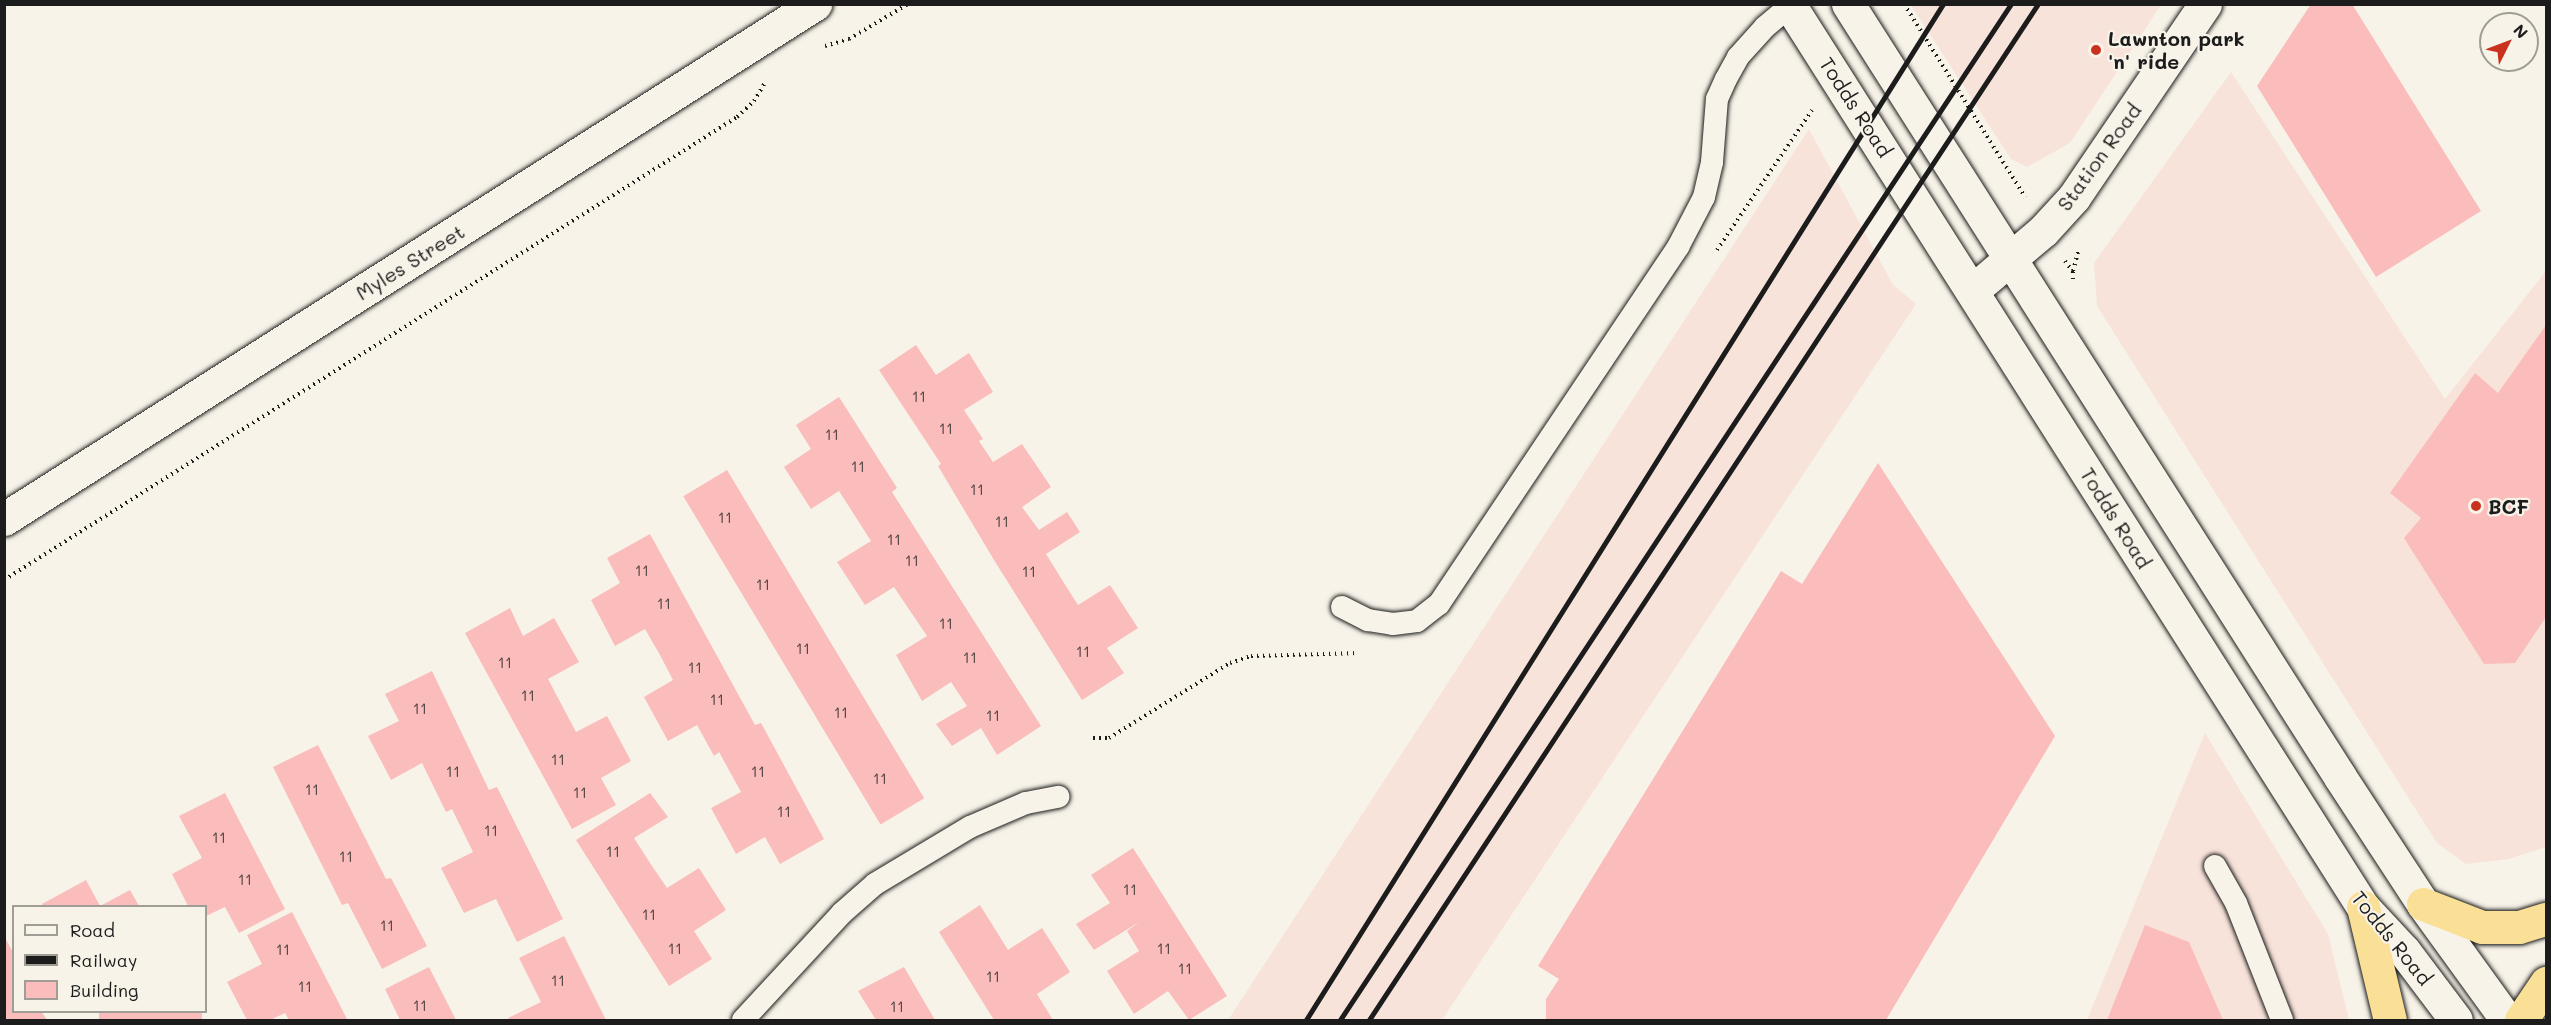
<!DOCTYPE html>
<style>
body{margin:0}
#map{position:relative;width:2551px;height:1025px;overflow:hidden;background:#f7f3e8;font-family:Mali,sans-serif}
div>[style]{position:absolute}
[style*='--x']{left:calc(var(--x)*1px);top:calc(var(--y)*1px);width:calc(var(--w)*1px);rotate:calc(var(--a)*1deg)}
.built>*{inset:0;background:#f8e3da}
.building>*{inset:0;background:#fabdbb;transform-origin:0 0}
.path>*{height:4px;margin-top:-2px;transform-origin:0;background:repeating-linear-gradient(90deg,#1c1c1c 0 1.5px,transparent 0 6px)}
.roads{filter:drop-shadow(0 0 2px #1c1c1c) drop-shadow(0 0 2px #1c1c1c)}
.lane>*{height:22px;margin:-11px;padding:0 11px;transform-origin:11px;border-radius:11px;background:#f7f3e8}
.street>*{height:33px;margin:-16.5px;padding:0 16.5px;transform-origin:16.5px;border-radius:16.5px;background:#f7f3e8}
.secondary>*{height:33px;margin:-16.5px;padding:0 16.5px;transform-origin:16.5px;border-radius:16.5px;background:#f7f3e8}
.highway>*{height:33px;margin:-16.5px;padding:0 16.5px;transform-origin:16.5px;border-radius:16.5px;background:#fadf96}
.rail>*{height:4.5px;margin:-2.25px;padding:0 2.25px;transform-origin:2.25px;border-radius:2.25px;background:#1c1c1c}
.dots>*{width:16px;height:16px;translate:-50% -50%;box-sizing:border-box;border:3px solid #f7f3e8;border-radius:50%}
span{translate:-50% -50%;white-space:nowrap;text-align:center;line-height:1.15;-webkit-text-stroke:4.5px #f7f3e8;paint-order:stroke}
.number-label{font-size:16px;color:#544444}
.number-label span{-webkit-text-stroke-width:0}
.poi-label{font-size:20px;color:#1c1c1c;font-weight:700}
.left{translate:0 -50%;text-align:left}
.street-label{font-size:20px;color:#1c1c1c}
.frame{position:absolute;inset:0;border:6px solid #1c1c1c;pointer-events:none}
.legend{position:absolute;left:12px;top:905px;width:195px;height:108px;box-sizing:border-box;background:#f7f3e8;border:2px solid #9f9d96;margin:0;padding:8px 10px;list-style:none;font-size:18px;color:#1c1c1c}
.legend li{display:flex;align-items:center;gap:12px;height:30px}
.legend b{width:30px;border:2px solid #9f9d96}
.north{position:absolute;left:2479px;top:12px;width:60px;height:60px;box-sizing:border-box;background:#f7f3e8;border:2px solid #9f9d96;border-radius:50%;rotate:48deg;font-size:16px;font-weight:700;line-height:24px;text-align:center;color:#1c1c1c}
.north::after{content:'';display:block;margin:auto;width:21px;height:27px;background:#c8321e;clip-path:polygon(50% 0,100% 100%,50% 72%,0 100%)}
</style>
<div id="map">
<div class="built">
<div style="clip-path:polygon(1911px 5px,2161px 5px,2070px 143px,2027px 167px,2011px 159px)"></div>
<div style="clip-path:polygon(2231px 72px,2445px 399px,2546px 271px,2546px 847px,2509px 859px,2466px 864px,2437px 843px,2097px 306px,2094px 263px)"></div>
<div style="clip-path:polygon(1809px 129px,1893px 285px,1916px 304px,1442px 1020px,1228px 1020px)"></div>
<div style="clip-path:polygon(2205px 733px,2328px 934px,2349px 1020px,2087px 1020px)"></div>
</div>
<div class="building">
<div style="clip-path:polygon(2311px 4px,2352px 4px,2481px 211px,2376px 277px,2257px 86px)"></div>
<div style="clip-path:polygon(2546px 325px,2546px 617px,2515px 663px,2484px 664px,2404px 538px,2421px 518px,2390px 493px,2475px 373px,2498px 393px)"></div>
<div style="clip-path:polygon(916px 345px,936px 375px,969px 353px,993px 392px,964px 410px,983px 439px,979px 441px,993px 462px,1022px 444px,1051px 487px,1022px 507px,1039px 530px,1067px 512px,1080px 532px,1046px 554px,1064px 583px,1078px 605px,1110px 585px,1138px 628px,1107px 648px,1124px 673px,1082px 700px,994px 560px,938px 466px,941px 464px,879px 370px)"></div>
<div style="clip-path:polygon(839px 397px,897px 488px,892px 492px,1041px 726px,997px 755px,981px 728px,952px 746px,936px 724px,967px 706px,951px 682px,922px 701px,896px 655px,927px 636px,894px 587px,865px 605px,837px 562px,871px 541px,839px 491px,811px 509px,784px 467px,811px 449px,796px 425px)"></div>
<div style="clip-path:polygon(1878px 463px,2055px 736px,1886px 1020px,1546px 1020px,1546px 999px,1559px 979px,1538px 966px,1781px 571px,1802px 584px)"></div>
<div style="left:727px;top:470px;width:383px;height:51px;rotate:59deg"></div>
<div style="clip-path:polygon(650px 534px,755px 725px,761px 723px,824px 839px,780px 864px,765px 837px,736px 854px,711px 808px,741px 792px,719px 752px,714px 756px,697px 725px,668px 741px,644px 697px,673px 680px,660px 655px,645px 629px,615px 646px,591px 600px,620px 583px,607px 558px)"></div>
<div style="clip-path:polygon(510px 608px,523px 636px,554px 618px,579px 662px,548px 679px,576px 732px,607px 716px,631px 761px,601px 778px,616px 805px,572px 829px,465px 633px)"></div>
<div style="clip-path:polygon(432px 671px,489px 790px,497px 787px,563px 919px,517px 942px,496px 899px,464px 913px,441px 868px,473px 852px,452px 809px,446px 812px,422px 763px,391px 780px,368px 736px,399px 721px,385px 694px)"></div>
<div style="clip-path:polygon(318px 745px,386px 879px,391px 878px,427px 946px,382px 969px,348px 903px,342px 905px,273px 767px)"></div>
<div style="clip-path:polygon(225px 793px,285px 909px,239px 933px,225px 907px,206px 916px,206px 906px,188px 906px,172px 874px,202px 858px,179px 816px)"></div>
<div style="clip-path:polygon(650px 793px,668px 817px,634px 838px,650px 863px,667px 888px,699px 868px,726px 910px,694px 931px,712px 959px,669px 986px,576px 840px)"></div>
<div style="clip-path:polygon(1133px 848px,1227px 996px,1189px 1020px,1168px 991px,1134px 1014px,1107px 971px,1139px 951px,1127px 931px,1139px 922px,1094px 950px,1076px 924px,1110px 903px,1091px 875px)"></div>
<div style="clip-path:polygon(86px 880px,100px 906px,43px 906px,42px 904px)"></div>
<div style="clip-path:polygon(130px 890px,139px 906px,100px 906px)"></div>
<div style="clip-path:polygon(980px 905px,1008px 950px,1042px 928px,1070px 972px,1037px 994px,1053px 1020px,994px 1020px,939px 932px)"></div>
<div style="clip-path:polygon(292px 912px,347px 1019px,344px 1020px,289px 1020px,285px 1013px,270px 1020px,247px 1020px,227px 982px,262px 964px,247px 935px)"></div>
<div style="clip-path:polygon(2145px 925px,2189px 942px,2223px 1020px,2107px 1020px)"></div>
<div style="clip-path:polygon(4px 936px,14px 954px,14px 1012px,42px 1012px,47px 1020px,4px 1020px)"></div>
<div style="clip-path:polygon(564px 936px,606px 1020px,510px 1020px,508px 1018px,541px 1002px,519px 958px)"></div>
<div style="clip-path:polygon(429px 967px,456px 1020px,400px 1020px,385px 989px)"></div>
<div style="clip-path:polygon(904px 967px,935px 1020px,876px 1020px,858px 991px)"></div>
<div style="left:99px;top:1012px;width:103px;height:9px"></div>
</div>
<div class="path">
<div style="--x:1904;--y:4;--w:228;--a:57.9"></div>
<div style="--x:825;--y:46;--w:25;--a:-16"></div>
<div style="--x:849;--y:39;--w:69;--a:-30.7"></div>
<div style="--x:1717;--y:250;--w:169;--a:-55.8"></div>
<div style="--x:2065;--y:261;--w:14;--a:54"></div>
<div style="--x:2073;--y:272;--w:12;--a:90"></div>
<div style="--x:2073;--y:271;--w:20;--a:-75"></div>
<div style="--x:4;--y:580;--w:867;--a:-32.28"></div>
<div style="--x:737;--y:117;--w:23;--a:-43"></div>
<div style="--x:754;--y:101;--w:21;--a:-59"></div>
<div style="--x:1093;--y:738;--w:16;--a:0"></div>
<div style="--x:1109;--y:738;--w:142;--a:-31.8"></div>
<div style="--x:1230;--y:663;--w:22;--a:-18"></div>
<div style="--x:1251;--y:656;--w:107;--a:-1.6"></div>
</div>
<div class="roads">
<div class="lane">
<div style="--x:1342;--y:607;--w:29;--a:27"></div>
<div style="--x:1368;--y:620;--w:25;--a:9"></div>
<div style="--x:1393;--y:624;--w:24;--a:-7"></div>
<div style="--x:1417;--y:621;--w:28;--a:-38"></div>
<div style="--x:1439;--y:604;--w:430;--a:-56.2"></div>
<div style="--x:1678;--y:247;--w:56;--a:-62.5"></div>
<div style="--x:1704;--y:197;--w:36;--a:-77"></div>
<div style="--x:1712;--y:162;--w:63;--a:-85.5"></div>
<div style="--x:1717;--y:99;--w:22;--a:-66"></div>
<div style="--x:1726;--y:79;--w:25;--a:-61"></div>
<div style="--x:1738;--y:57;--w:40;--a:-48"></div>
<div style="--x:1765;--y:27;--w:33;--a:-40"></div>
<div style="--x:2215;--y:866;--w:43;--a:60.4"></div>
<div style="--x:2236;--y:903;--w:126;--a:68.5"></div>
<div style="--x:743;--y:1020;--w:146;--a:-47.2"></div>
<div style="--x:842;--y:913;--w:44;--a:-41.3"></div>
<div style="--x:875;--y:884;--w:111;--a:-31"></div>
<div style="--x:970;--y:827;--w:61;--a:-23.2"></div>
<div style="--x:1026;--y:803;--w:33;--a:-11"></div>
</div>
<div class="street">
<div style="--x:1972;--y:291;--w:93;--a:-40.2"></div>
<div style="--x:2043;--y:231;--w:46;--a:-47.6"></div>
<div style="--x:2074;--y:197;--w:233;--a:-55.8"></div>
<div style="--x:4;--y:519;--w:961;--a:-32.42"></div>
</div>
<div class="secondary">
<div style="--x:1789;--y:4;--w:1070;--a:57.56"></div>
<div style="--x:2363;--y:907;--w:60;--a:47"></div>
<div style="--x:2404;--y:951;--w:86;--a:53"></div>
<div style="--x:1848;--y:4;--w:916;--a:57.52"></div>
<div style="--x:2340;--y:777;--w:152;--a:56.8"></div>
<div style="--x:2423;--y:904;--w:143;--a:54.1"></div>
</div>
<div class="highway">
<div style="--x:2423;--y:904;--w:63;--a:21.3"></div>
<div style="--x:2482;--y:927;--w:37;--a:0"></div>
<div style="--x:2519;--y:927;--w:28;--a:-17"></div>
<div style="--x:2363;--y:907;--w:116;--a:76.6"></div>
<div style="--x:2521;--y:1020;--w:45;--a:-56"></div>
</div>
</div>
<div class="rail">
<div style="--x:1306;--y:1020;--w:1199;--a:-57.91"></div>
<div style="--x:1340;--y:1020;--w:1218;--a:-56.56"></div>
<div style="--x:1369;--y:1020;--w:1216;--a:-56.64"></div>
</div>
<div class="dots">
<div style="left:2096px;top:50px;background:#c8321e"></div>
<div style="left:2476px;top:506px;background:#c8321e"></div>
</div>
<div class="number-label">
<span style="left:919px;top:396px">11</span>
<span style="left:946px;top:428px">11</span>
<span style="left:832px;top:434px">11</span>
<span style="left:858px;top:466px">11</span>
<span style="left:977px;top:489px">11</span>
<span style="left:725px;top:517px">11</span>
<span style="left:1002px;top:521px">11</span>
<span style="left:894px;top:539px">11</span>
<span style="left:912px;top:560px">11</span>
<span style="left:642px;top:570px">11</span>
<span style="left:1029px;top:571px">11</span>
<span style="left:763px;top:584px">11</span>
<span style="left:664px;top:603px">11</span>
<span style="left:946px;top:623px">11</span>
<span style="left:803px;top:648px">11</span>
<span style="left:1083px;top:651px">11</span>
<span style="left:970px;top:657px">11</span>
<span style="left:505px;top:662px">11</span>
<span style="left:695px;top:667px">11</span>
<span style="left:528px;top:695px">11</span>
<span style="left:717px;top:699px">11</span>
<span style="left:420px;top:708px">11</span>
<span style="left:841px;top:712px">11</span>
<span style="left:993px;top:715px">11</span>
<span style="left:558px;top:759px">11</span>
<span style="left:453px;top:771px">11</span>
<span style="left:758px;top:771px">11</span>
<span style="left:880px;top:778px">11</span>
<span style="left:312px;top:789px">11</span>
<span style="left:580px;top:792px">11</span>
<span style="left:784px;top:811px">11</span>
<span style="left:491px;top:830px">11</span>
<span style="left:219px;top:837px">11</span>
<span style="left:613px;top:851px">11</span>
<span style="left:346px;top:856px">11</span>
<span style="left:245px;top:879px">11</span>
<span style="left:1130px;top:889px">11</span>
<span style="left:649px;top:914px">11</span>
<span style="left:387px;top:925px">11</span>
<span style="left:675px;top:948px">11</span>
<span style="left:1164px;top:948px">11</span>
<span style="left:283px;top:949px">11</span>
<span style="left:1185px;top:968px">11</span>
<span style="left:993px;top:976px">11</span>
<span style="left:558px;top:980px">11</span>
<span style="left:305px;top:986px">11</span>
<span style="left:420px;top:1005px">11</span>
<span style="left:897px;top:1006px">11</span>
</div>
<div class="poi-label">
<span class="left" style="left:2108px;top:50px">Lawnton park<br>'n' ride</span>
<span class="left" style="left:2488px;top:506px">BCF</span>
</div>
<div class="street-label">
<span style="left:1856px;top:107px;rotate:57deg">Todds Road</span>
<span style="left:2099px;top:157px;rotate:-54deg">Station Road</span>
<span style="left:410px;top:262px;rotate:-32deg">Myles Street</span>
<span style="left:2116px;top:518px;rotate:58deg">Todds Road</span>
<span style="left:2392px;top:938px;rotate:51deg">Todds Road</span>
</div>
<div class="frame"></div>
<ul class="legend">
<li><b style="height:8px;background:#f7f3e8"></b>Road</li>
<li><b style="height:8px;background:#1c1c1c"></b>Railway</li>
<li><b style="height:16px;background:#fabdbb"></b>Building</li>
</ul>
<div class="north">N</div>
</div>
